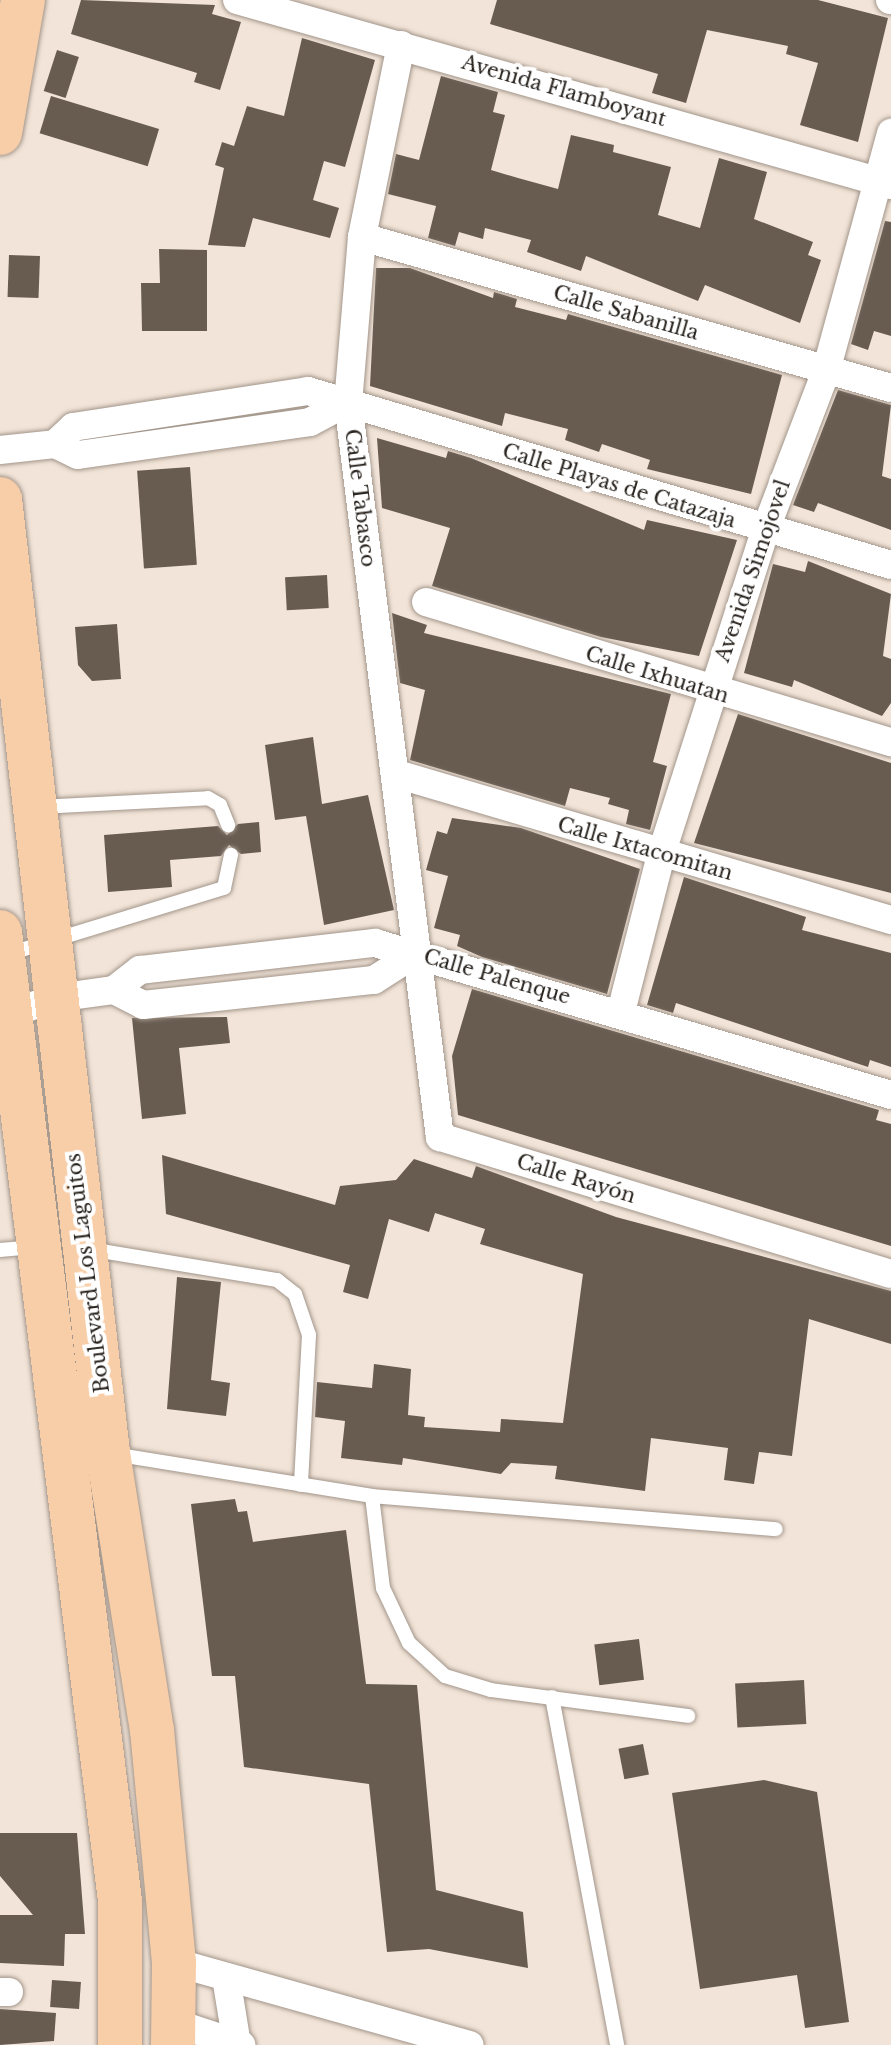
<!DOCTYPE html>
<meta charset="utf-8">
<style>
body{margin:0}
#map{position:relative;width:891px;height:2045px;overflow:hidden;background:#f2e4d8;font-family:"Libre Baskerville",serif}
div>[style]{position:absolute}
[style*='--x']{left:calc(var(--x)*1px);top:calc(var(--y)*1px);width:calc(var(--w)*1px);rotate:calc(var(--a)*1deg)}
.building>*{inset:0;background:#685c51;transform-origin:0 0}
.roads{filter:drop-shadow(0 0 2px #a2958a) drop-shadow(0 0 2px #a2958a)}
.lane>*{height:14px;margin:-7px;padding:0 7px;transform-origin:7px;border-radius:7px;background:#fff}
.street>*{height:28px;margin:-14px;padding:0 14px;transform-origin:14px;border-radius:14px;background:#fff}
.primary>*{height:44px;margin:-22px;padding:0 22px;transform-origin:22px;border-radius:22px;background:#f8cea9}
span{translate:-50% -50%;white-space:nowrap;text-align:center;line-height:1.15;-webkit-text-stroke:8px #fff;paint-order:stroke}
.street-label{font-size:20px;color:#27221d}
</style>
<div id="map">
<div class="building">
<div style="clip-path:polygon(81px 0,215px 5px,212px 14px,241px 22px,220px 90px,194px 82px,197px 73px,71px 34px)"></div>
<div style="clip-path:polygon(497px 0,818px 0,888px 18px,858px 142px,800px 125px,818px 63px,786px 54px,788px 46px,707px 30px,686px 103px,652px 93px,658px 74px,490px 24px)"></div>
<div style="clip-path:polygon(302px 38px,375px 60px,345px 167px,324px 161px,313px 200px,339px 208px,330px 238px,253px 218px,245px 247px,208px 245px,224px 168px,215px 165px,222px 142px,234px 146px,247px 106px,284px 116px)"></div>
<div style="left:57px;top:50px;width:23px;height:43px;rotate:18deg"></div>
<div style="clip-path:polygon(441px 76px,498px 92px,493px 112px,505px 115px,491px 170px,518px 178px,558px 189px,571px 135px,614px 145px,613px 152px,671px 167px,658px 215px,700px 228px,719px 158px,767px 172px,754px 219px,813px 242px,808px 255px,821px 260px,800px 323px,705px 285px,698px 301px,586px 256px,581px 271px,527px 252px,531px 240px,485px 228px,483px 239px,459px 232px,455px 246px,428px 238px,436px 206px,388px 194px,396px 154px,419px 160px)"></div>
<div style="left:51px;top:96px;width:113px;height:39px;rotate:17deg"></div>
<div style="clip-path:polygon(885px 221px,891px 222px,891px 336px,874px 331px,868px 350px,851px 344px)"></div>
<div style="clip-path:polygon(159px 249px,207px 250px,207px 331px,142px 331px,141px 283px,160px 283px)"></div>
<div style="left:9px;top:255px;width:31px;height:42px;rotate:2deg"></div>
<div style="clip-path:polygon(376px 268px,410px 268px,493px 298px,494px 292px,517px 299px,515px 307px,566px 320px,568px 314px,782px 375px,751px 494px,647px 469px,650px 460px,602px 444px,599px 452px,565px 440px,568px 429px,505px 413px,502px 426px,370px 386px)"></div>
<div style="clip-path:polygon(838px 390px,891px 405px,882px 476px,891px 479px,891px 530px,818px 503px,814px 512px,793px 505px)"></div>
<div style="clip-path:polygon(377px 438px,446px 458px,448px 451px,471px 458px,644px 530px,647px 520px,737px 540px,699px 656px,601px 637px,432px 586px,450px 528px,382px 508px)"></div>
<div style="left:190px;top:467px;width:98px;height:53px;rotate:86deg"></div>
<div style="clip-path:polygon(808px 561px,891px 594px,883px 656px,891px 659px,891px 703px,882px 716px,794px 680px,792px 687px,744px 673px,773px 564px,805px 572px)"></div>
<div style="left:327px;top:575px;width:33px;height:42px;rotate:87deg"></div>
<div style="clip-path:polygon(392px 613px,427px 625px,424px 633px,671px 694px,653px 762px,667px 766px,650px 830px,626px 824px,629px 810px,608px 804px,610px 798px,570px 788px,565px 806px,410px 760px,425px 690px,400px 683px)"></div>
<div style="clip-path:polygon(117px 624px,121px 679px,92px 681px,78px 665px,75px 627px)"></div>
<div style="clip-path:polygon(738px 714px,891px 763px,891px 893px,694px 843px)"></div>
<div style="clip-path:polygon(313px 737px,322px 804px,368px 795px,394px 910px,324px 925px,306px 816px,275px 820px,265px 745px)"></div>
<div style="clip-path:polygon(452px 818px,521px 828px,640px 869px,607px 994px,482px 957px,457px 946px,460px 935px,434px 928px,448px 876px,426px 870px,437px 831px,447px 834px)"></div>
<div style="clip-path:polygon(259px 822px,261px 852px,241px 854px,229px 845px,221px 856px,170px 860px,172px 887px,108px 892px,104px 835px,218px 826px,227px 835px,238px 824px)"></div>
<div style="clip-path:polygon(684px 877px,806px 917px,802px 930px,891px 953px,891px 1067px,870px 1060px,868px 1067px,676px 1003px,673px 1013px,647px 1005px)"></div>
<div style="clip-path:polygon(472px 989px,879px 1110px,876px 1120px,891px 1124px,891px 1246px,458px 1115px,452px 1056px)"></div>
<div style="clip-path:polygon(227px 1017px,230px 1043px,179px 1048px,186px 1114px,142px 1119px,132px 1018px)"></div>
<div style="clip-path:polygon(162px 1155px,335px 1205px,340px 1186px,396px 1180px,414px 1159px,472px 1178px,476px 1166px,616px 1217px,891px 1291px,891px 1344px,809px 1319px,792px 1456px,759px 1452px,754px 1484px,724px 1480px,728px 1448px,651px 1438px,645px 1491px,555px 1479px,557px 1466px,511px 1463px,501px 1474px,403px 1458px,402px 1465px,341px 1458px,345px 1421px,315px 1417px,317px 1382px,372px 1388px,374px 1364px,411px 1369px,408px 1415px,425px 1417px,424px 1427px,500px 1432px,501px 1419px,563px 1423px,583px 1274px,480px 1244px,485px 1229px,435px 1213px,429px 1232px,389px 1219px,368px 1299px,343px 1292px,350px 1265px,166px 1214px)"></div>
<div style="clip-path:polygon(177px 1277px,221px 1282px,211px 1380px,230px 1383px,226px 1416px,167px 1409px)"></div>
<div style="clip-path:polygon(235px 1499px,238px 1512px,247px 1511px,253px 1542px,346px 1530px,366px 1684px,417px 1685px,436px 1890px,523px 1912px,528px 1968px,429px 1949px,387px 1952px,369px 1784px,244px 1767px,235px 1676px,212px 1676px,191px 1504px)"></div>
<div style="left:639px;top:1639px;width:41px;height:45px;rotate:83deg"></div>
<div style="left:804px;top:1680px;width:44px;height:69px;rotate:87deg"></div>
<div style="left:643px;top:1744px;width:31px;height:25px;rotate:79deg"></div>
<div style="clip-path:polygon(764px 1780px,817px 1792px,849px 2022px,805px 2028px,797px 1975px,700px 1989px,672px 1793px)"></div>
<div style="clip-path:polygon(0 1833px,77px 1833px,85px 1934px,65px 1934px,64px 1966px,0 1963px,0 1915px,33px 1915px,0 1876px)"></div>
<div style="left:52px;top:1980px;width:29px;height:27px;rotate:4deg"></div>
<div style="clip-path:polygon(0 2009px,56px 2013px,54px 2041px,0 2045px)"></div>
</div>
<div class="roads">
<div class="lane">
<div style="--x:39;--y:807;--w:169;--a:-3"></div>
<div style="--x:208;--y:798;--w:14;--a:30"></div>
<div style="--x:220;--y:805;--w:22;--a:68"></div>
<div style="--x:8;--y:954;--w:226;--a:-17"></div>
<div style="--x:224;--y:888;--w:34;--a:-78"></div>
<div style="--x:89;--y:1249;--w:191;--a:9.4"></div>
<div style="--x:277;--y:1280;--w:23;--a:38"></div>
<div style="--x:295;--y:1294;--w:43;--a:71.1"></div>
<div style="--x:309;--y:1335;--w:150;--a:93.1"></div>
<div style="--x:0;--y:1250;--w:33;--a:-5"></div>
<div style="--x:113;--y:1454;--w:262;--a:9.2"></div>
<div style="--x:372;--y:1496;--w:405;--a:4.7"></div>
<div style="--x:372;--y:1496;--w:93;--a:83.2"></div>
<div style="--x:383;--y:1588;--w:61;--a:64.7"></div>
<div style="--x:409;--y:1643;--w:49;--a:42.5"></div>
<div style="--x:445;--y:1676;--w:48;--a:16.9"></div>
<div style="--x:491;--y:1690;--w:199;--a:7.5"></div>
<div style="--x:552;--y:1697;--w:354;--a:79.4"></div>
</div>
<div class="street">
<div style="--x:237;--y:0;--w:680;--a:15.79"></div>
<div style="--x:890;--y:0;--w:1;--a:0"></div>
<div style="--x:401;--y:45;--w:196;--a:101.5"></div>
<div style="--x:362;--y:237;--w:166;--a:94.8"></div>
<div style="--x:348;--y:402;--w:741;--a:82.87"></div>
<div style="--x:440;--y:1137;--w:471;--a:16.9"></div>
<div style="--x:362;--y:237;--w:550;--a:15.93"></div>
<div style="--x:55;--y:444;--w:25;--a:-43"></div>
<div style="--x:73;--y:427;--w:238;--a:-8.7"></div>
<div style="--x:308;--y:391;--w:608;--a:16.62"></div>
<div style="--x:0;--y:450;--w:55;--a:-6.2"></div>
<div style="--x:55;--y:444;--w:25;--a:26"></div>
<div style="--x:78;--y:455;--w:234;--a:-8.1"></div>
<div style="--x:310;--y:422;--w:43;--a:-27.8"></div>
<div style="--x:426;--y:602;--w:486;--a:16.8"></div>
<div style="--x:400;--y:775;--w:512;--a:16.45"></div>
<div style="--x:114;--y:990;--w:33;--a:-38"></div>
<div style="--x:140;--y:970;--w:237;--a:-6.6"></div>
<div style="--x:375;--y:943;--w:538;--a:16.41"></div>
<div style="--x:621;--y:1012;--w:162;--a:-75.7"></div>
<div style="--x:661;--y:855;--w:340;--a:-72.2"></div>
<div style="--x:765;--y:531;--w:171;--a:-69.1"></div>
<div style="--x:826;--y:371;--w:247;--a:-74.7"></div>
<div style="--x:0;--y:1017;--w:59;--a:-18.7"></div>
<div style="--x:56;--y:998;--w:59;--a:-7.9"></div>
<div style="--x:114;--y:990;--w:33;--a:27"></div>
<div style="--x:143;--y:1005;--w:232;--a:-6.2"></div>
<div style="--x:374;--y:980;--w:50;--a:-32.7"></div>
<div style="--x:174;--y:1962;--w:307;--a:15.7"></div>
<div style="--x:226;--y:1977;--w:69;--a:80.8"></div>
<div style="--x:0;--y:1992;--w:9;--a:0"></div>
<div style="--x:175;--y:2023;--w:70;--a:18.4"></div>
</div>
<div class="primary">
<div style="--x:0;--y:133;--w:135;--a:-80.2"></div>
<div style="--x:0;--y:499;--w:960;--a:83.54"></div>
<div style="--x:108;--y:1453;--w:280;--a:81"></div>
<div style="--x:152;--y:1730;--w:233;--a:84.6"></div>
<div style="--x:174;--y:1962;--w:83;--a:90.7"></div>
<div style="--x:0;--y:932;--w:976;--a:82.94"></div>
<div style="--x:120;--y:1901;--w:144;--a:90"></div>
</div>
</div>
<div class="street-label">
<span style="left:564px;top:91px;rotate:16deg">Avenida Flamboyant</span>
<span style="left:626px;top:313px;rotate:16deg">Calle Sabanilla</span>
<span style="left:619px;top:486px;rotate:17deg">Calle Playas de Catazaja</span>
<span style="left:360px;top:498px;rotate:83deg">Calle Tabasco</span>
<span style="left:753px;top:571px;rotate:-71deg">Avenida Simojovel</span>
<span style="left:657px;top:675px;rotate:17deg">Calle Ixhuatan</span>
<span style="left:645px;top:849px;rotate:16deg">Calle Ixtacomitan</span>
<span style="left:497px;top:977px;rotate:16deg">Calle Palenque</span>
<span style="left:576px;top:1179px;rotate:17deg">Calle Rayón</span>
<span style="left:88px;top:1273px;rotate:-97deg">Boulevard Los Laguitos</span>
</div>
</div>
